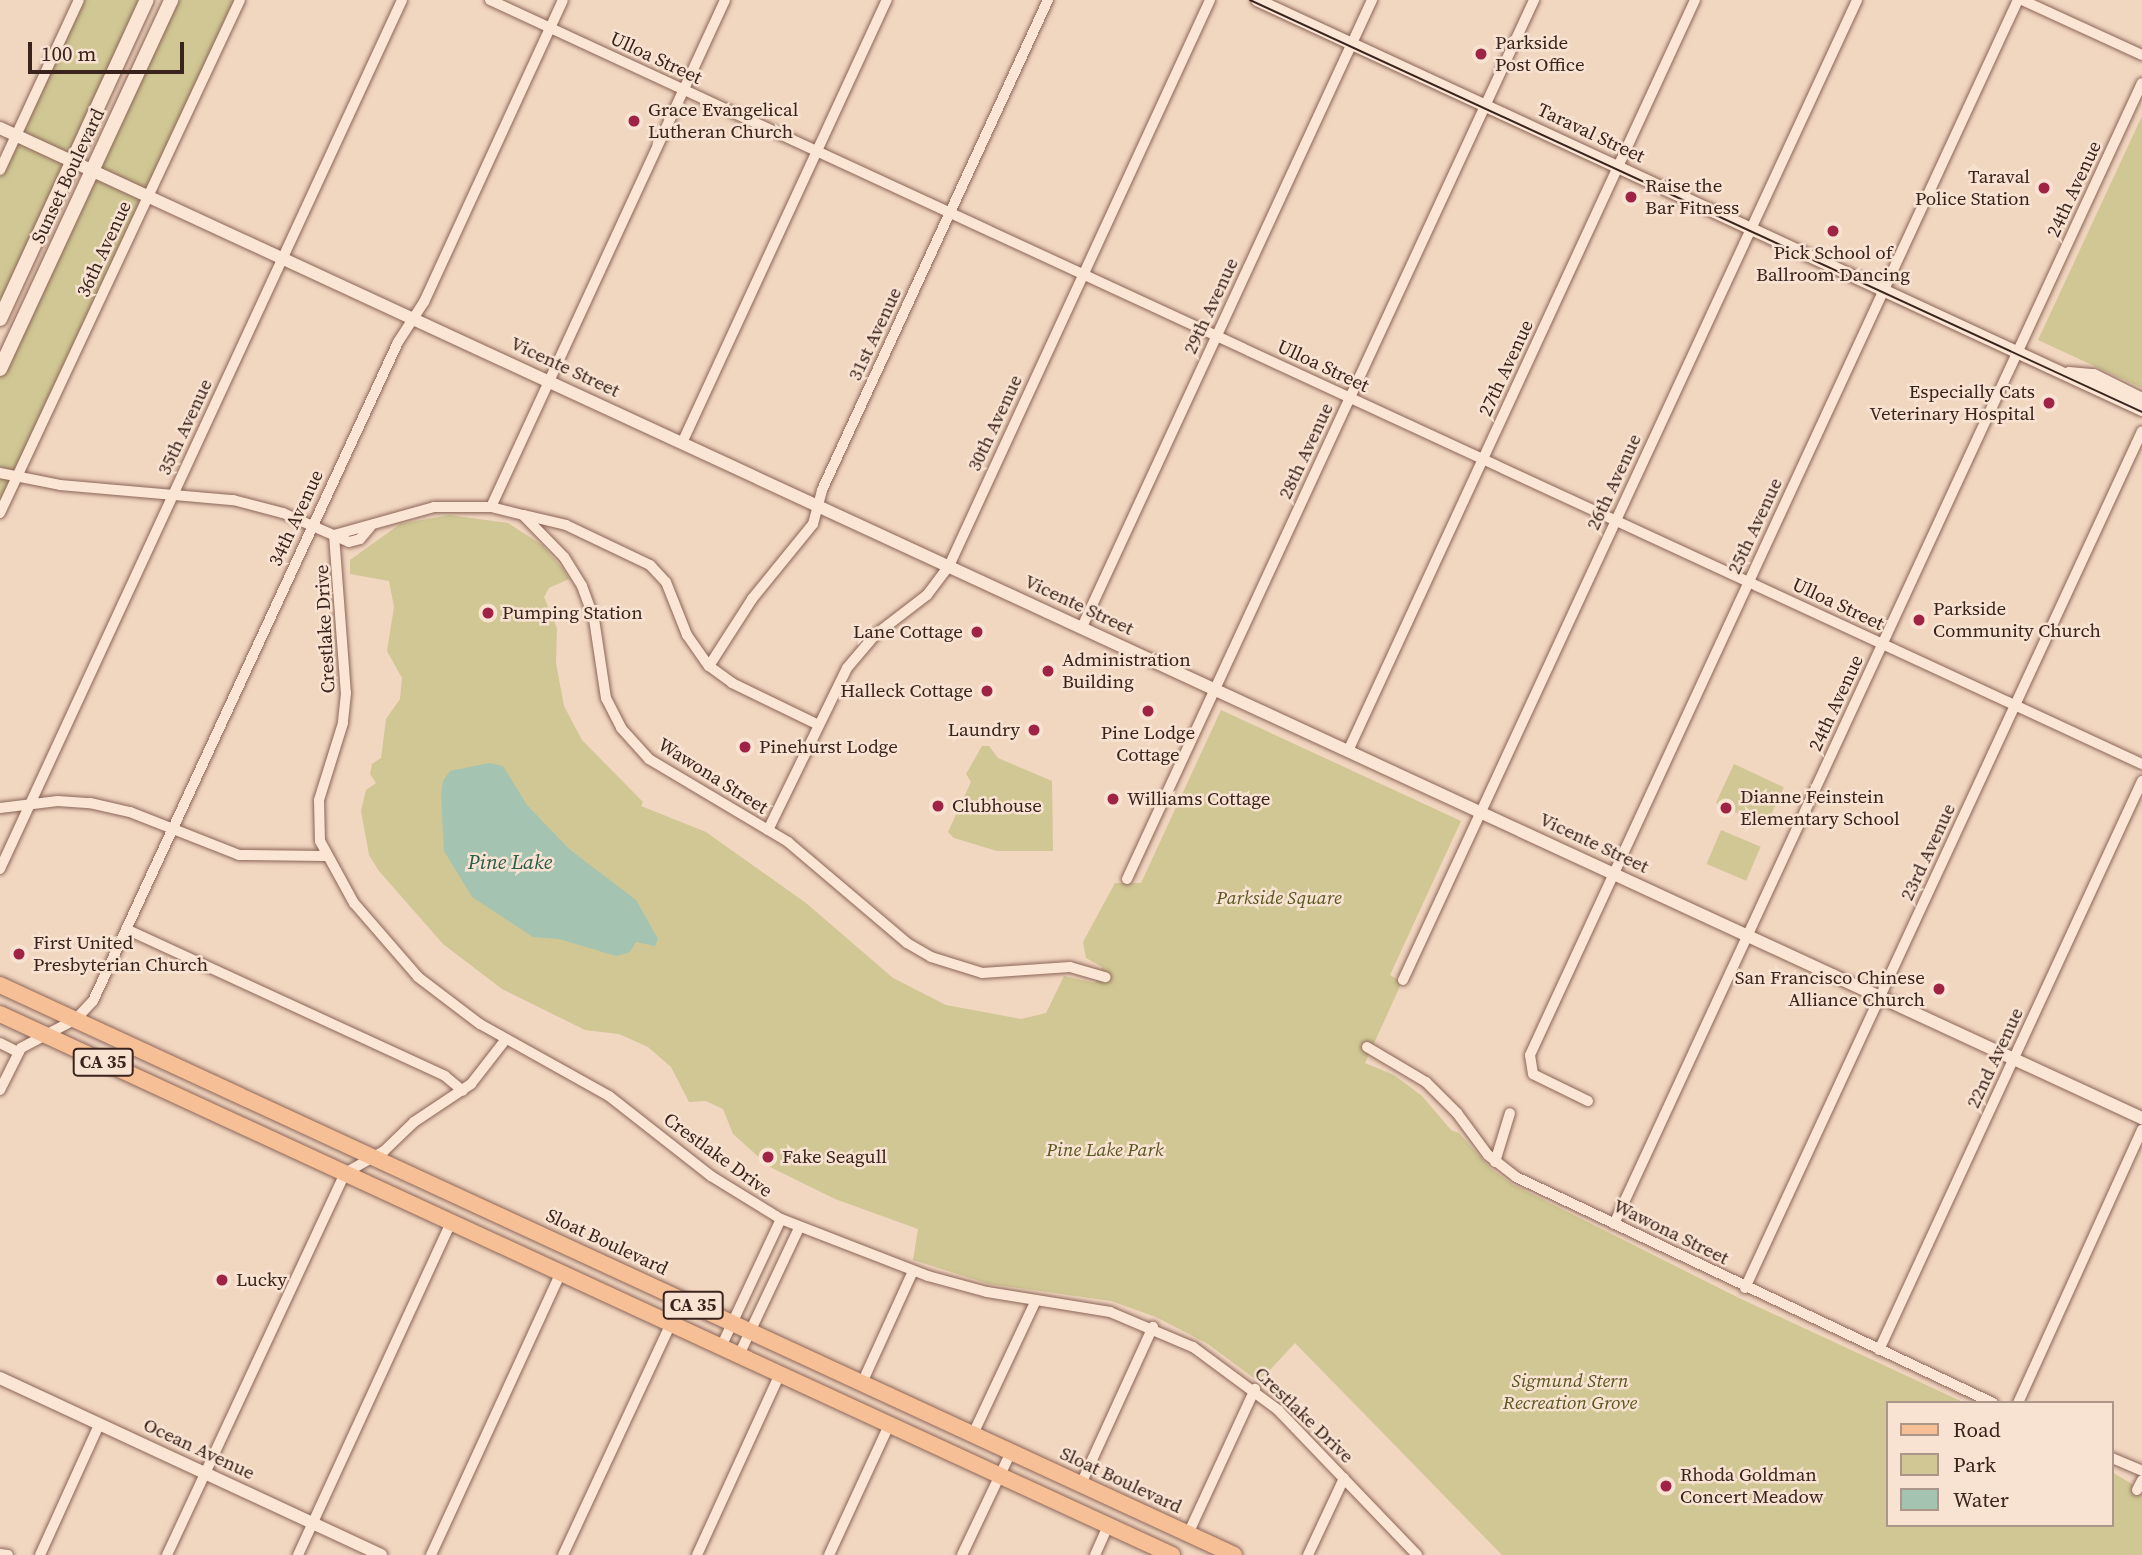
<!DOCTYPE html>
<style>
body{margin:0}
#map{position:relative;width:2142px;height:1555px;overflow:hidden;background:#f1d6c0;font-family:"Source Serif 4",serif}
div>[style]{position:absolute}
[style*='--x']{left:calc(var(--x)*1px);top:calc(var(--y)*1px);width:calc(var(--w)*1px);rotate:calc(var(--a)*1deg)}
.green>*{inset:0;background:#d0c794;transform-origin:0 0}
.water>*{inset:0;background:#a4c3b1}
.roads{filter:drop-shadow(0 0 2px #8b6557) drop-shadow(0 0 2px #8b6557)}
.minor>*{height:10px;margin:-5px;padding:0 5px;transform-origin:5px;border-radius:5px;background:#fbe5d4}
.tertiary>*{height:12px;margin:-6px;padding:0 6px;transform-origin:6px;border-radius:6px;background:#fbe5d4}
.secondary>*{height:14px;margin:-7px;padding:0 7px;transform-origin:7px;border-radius:7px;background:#fbe5d4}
.primary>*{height:16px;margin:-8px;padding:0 8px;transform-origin:8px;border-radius:8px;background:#f7bf95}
.tram>*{height:2px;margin:-1px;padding:0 1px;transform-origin:1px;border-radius:1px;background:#3a231c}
.dots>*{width:19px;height:19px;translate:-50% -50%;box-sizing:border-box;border:4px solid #f8e2d1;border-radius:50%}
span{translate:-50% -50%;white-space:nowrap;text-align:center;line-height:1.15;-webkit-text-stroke:5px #f8e2d1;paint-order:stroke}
.shield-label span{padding:2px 5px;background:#f8e2d1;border:2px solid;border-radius:5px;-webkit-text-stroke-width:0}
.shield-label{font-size:18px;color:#3a231c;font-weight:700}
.poi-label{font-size:19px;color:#3a231c}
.left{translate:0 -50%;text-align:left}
.right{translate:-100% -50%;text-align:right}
.street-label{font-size:19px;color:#3a231c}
.park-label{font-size:19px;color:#585721;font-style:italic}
.water-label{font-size:21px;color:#2a5b4b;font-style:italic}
.legend{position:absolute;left:1886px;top:1401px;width:228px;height:126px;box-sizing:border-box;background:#f8e2d1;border:2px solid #ac9689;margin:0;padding:9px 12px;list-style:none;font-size:21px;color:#3a231c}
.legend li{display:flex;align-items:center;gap:14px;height:35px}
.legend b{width:35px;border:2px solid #ac9689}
.scale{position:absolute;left:28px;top:42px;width:156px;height:32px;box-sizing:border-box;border:4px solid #3a231c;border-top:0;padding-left:9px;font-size:21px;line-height:24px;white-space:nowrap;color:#3a231c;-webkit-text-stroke:5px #f8e2d1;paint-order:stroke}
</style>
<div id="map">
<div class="green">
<div style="clip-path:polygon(79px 0,147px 0,0 319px,0 170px)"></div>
<div style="clip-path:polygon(171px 0,240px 0,0 515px,0 369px)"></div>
<div style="clip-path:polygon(2142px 116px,2142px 388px,2038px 340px)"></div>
<div style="clip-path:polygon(449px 515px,508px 523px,542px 545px,563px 569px,569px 579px,549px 588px,544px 597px,557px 628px,556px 663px,564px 706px,582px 740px,643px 802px,641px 806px,706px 832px,806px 903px,893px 978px,946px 1005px,1021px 1019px,1046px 1013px,1064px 976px,1095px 983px,1102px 967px,1086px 958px,1083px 942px,1115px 883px,1141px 883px,1221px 710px,1461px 821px,1390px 975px,1402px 982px,1365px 1063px,1394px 1075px,1422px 1096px,1451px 1130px,1459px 1133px,1490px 1168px,1512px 1184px,1739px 1298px,1965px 1403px,1888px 1403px,1888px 1525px,2112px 1525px,2112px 1472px,2142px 1490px,2142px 1555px,1502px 1555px,1295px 1343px,1259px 1382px,1208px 1344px,1156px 1317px,1111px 1301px,989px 1284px,913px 1260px,918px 1229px,835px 1199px,770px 1167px,733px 1134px,723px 1109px,706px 1101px,689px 1102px,671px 1067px,648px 1047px,619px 1034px,585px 1030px,502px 989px,443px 944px,379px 871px,369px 855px,361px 811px,366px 790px,376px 783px,370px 774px,372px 764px,381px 758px,386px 719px,400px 699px,402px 678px,387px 651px,394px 607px,389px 581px,350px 574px,350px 560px,400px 524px)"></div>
<div style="clip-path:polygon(982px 746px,989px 746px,998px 758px,1052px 781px,1053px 851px,997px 851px,954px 838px,948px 832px,971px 782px,966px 774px)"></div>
<div style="left:1734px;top:764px;width:55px;height:43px;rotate:25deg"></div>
<div style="left:1721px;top:830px;width:43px;height:37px;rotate:23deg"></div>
</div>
<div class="water">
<div style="clip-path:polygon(489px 763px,503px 766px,527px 805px,569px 849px,636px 900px,658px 939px,655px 946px,636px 942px,630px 952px,616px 956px,559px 939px,533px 937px,472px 897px,444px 851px,441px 795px,443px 781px,450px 771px)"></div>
</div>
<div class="roads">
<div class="minor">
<div style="--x:490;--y:0;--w:1820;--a:24.82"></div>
<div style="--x:2022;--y:0;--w:132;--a:24.6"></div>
<div style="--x:0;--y:170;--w:187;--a:-65.1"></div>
<div style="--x:682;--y:443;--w:488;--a:-65.2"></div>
<div style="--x:0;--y:473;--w:61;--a:11.3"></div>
<div style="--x:60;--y:485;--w:174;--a:5"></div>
<div style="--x:233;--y:500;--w:52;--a:14.6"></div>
<div style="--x:283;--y:513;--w:72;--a:23.7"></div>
<div style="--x:349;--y:542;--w:11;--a:-15"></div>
<div style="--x:360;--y:539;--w:16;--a:-50"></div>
<div style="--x:491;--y:507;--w:558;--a:-65.22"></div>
<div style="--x:0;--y:513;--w:566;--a:-64.93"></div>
<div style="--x:524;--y:515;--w:43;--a:13.4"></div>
<div style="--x:566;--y:525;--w:93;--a:25.5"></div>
<div style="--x:650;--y:565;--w:23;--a:47"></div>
<div style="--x:666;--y:582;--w:57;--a:68.4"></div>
<div style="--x:687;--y:635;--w:38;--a:55"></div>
<div style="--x:709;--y:666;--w:29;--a:36"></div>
<div style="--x:732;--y:683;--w:94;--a:25.8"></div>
<div style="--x:334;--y:535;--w:158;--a:85.7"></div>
<div style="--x:346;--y:693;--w:30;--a:96"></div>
<div style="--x:343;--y:723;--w:81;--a:107.3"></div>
<div style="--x:319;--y:800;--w:41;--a:88.6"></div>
<div style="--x:320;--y:841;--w:71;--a:61.3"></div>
<div style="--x:354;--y:903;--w:98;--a:49.1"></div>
<div style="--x:418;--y:977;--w:78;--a:37.2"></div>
<div style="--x:480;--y:1024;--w:148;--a:29.2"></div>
<div style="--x:609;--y:1096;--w:130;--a:38.1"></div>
<div style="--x:711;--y:1176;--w:82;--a:31.6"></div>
<div style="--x:781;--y:1219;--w:158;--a:21.2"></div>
<div style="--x:928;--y:1276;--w:61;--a:15.2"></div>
<div style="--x:987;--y:1292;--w:125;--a:9.2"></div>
<div style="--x:1110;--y:1312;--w:90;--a:22.9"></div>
<div style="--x:1193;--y:1347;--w:106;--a:36.5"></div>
<div style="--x:1278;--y:1410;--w:201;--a:46.2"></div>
<div style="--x:334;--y:535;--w:104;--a:-15.6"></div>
<div style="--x:434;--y:507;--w:57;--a:0"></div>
<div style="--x:491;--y:507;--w:33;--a:14"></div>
<div style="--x:523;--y:515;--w:59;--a:45.7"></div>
<div style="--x:564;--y:557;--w:34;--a:58"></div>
<div style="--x:582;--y:586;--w:35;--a:70"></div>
<div style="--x:594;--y:619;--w:80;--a:81.4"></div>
<div style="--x:606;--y:698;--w:34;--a:63"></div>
<div style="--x:621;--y:728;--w:42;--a:47.9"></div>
<div style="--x:649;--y:759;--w:162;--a:30.8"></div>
<div style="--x:788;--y:842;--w:156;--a:40.3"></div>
<div style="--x:907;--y:943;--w:28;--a:30"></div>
<div style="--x:931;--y:957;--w:53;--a:17.4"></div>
<div style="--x:982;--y:973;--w:88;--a:-3.9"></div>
<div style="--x:1070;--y:967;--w:37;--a:16"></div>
<div style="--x:1082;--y:627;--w:691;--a:-65.18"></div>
<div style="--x:709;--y:666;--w:80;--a:-57.3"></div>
<div style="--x:752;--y:599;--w:97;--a:-50.9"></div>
<div style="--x:813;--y:524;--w:35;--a:-75"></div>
<div style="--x:822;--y:490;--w:540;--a:-65.24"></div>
<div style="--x:1348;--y:751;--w:827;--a:-65.2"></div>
<div style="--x:0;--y:808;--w:58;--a:-6.9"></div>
<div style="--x:58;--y:801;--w:32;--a:4"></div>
<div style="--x:90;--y:803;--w:41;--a:12.7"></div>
<div style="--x:130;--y:812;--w:117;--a:21.5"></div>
<div style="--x:239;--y:855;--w:86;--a:0.7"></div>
<div style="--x:768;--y:830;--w:180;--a:-64"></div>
<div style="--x:847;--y:668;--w:43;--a:-49.7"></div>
<div style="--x:875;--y:635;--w:66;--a:-37.6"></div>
<div style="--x:927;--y:595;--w:36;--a:-53"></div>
<div style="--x:949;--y:566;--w:623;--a:-65.24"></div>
<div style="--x:0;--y:869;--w:957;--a:-65.17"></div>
<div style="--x:1127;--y:879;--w:969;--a:-65.15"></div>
<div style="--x:126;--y:929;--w:351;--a:24.7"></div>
<div style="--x:445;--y:1076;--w:23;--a:40"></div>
<div style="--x:1403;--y:980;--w:1080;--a:-65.14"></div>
<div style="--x:0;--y:1043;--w:20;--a:27"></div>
<div style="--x:1367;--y:1047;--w:69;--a:30.7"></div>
<div style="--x:1426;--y:1082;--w:44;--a:45"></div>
<div style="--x:1457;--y:1113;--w:52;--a:53.6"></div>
<div style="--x:1488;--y:1155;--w:36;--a:38"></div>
<div style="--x:1516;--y:1177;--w:528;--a:25.35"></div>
<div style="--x:0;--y:1090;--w:47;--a:-63.4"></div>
<div style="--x:21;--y:1048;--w:62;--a:-27.8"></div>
<div style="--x:76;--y:1019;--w:25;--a:-47"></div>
<div style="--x:93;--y:1001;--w:726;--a:-65.16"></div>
<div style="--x:398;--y:342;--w:48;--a:-57"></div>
<div style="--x:424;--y:302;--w:332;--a:-65.3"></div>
<div style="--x:1588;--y:1101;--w:61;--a:-153.9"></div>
<div style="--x:1533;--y:1074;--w:19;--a:-99"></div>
<div style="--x:1530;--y:1055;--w:1162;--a:-65.18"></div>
<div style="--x:1495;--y:1162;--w:51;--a:-73"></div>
<div style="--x:1614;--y:1224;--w:1257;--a:-65.17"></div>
<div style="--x:1745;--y:1288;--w:944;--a:-65.14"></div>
<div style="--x:721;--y:1347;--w:141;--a:-64.9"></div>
<div style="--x:1879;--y:1350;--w:627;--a:-65.19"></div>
<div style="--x:739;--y:1355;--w:140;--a:-64.7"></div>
<div style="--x:862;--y:1383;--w:123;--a:-65.5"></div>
<div style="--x:2018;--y:1403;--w:300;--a:-65.6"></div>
<div style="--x:973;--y:1434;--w:148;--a:-64.8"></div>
<div style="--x:2112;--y:1458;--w:33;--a:23"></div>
<div style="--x:1081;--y:1484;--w:173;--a:-65.4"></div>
<div style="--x:2137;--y:1490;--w:11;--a:-63"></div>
<div style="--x:1188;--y:1534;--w:160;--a:-65.2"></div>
<div style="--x:0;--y:1554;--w:8;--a:7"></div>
<div style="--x:40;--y:1555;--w:143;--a:-65.6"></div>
<div style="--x:167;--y:1555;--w:421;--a:-65"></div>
<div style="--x:345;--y:1173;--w:45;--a:-29.4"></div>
<div style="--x:384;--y:1151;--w:42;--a:-44"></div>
<div style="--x:414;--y:1122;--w:69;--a:-33.7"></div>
<div style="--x:471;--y:1084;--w:57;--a:-52.1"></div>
<div style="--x:298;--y:1555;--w:366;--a:-65.3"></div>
<div style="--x:431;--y:1555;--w:311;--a:-65.3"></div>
<div style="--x:563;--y:1555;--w:256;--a:-65"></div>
<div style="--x:697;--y:1555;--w:199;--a:-65.4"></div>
<div style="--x:829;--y:1555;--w:143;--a:-65.2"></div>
<div style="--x:962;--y:1555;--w:114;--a:-64.6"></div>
<div style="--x:1095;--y:1555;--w:32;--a:-66"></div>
<div style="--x:1308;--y:1555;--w:85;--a:-64.9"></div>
</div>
<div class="tertiary">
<div style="--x:1257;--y:0;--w:975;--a:24.86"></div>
<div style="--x:0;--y:128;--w:2360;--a:24.81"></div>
<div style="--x:2069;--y:373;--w:25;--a:5"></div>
<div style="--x:2094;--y:375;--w:54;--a:26.6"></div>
<div style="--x:0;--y:1378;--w:420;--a:24.9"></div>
</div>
<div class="secondary">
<div style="--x:0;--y:319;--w:351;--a:-65.3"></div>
<div style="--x:0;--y:369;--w:407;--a:-65.1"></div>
</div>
<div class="primary">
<div style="--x:0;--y:985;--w:1359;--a:24.79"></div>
<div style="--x:0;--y:1014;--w:1291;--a:24.78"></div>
</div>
</div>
<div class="tram">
<div style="--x:1250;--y:0;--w:983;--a:24.79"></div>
</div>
<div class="dots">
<div style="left:1481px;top:54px;background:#9f2344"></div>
<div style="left:634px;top:121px;background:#9f2344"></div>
<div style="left:2044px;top:188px;background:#9f2344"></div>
<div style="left:1631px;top:197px;background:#9f2344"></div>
<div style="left:1833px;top:231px;background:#9f2344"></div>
<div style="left:2049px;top:403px;background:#9f2344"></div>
<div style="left:488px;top:613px;background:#9f2344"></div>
<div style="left:1919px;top:620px;background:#9f2344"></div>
<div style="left:977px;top:632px;background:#9f2344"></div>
<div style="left:1048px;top:671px;background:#9f2344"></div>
<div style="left:987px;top:691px;background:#9f2344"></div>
<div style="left:1148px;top:711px;background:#9f2344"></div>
<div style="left:1034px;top:730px;background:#9f2344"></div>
<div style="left:745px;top:747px;background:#9f2344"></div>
<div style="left:1113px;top:799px;background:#9f2344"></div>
<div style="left:938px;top:806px;background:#9f2344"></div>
<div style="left:1726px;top:808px;background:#9f2344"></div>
<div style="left:19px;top:954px;background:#9f2344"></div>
<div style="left:1939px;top:989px;background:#9f2344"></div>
<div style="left:768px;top:1157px;background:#9f2344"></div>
<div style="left:222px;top:1280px;background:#9f2344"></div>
<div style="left:1666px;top:1486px;background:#9f2344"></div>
</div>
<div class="shield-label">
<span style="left:103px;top:1062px">CA 35</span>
<span style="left:693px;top:1305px">CA 35</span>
</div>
<div class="poi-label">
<span class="left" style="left:1495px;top:54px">Parkside<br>Post Office</span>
<span class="left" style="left:648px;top:121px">Grace Evangelical<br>Lutheran Church</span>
<span class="right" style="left:2030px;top:188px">Taraval<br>Police Station</span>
<span class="left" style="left:1645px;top:197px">Raise the<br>Bar Fitness</span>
<span style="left:1833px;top:264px">Pick School of<br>Ballroom Dancing</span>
<span class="right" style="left:2035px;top:403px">Especially Cats<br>Veterinary Hospital</span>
<span class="left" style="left:1933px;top:620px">Parkside<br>Community Church</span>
<span class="left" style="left:502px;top:613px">Pumping Station</span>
<span class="right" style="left:963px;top:632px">Lane Cottage</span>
<span class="left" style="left:1062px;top:671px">Administration<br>Building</span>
<span class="right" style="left:973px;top:691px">Halleck Cottage</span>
<span class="right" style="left:1020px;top:730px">Laundry</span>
<span style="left:1148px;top:744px">Pine Lodge<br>Cottage</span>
<span class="left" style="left:759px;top:747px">Pinehurst Lodge</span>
<span class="left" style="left:1740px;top:808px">Dianne Feinstein<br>Elementary School</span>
<span class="left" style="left:1127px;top:799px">Williams Cottage</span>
<span class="left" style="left:952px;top:806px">Clubhouse</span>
<span class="left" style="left:33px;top:954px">First United<br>Presbyterian Church</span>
<span class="right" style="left:1925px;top:989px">San Francisco Chinese<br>Alliance Church</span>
<span class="left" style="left:782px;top:1157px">Fake Seagull</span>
<span class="left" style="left:236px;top:1280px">Lucky</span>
<span class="left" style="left:1680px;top:1486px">Rhoda Goldman<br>Concert Meadow</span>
</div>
<div class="street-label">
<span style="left:656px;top:58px;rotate:25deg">Ulloa Street</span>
<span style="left:1591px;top:133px;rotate:25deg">Taraval Street</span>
<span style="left:68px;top:176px;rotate:-65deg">Sunset Boulevard</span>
<span style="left:2074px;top:189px;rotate:-65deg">24th Avenue</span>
<span style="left:104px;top:249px;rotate:-65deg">36th Avenue</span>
<span style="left:1211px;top:306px;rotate:-65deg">29th Avenue</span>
<span style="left:875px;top:334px;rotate:-65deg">31st Avenue</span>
<span style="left:1323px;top:366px;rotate:25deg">Ulloa Street</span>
<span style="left:565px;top:367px;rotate:25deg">Vicente Street</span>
<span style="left:1506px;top:368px;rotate:-65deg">27th Avenue</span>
<span style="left:995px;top:423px;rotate:-65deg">30th Avenue</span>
<span style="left:185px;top:427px;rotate:-65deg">35th Avenue</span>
<span style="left:1306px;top:451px;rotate:-65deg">28th Avenue</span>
<span style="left:1614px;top:482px;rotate:-65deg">26th Avenue</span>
<span style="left:296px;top:518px;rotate:-65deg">34th Avenue</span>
<span style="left:1755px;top:526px;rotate:-65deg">25th Avenue</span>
<span style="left:1838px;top:604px;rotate:25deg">Ulloa Street</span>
<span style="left:1079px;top:605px;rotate:25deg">Vicente Street</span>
<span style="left:325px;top:629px;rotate:-93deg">Crestlake Drive</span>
<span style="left:1836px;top:703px;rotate:-65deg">24th Avenue</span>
<span style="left:713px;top:776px;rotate:32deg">Wawona Street</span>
<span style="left:1594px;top:843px;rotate:25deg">Vicente Street</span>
<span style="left:1928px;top:852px;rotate:-65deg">23rd Avenue</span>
<span style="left:1995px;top:1058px;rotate:-65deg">22nd Avenue</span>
<span style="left:718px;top:1155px;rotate:36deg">Crestlake Drive</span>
<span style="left:1671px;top:1232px;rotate:26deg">Wawona Street</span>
<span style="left:607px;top:1242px;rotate:25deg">Sloat Boulevard</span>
<span style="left:1304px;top:1415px;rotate:44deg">Crestlake Drive</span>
<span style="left:199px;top:1449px;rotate:25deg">Ocean Avenue</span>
<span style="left:1121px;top:1480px;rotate:25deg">Sloat Boulevard</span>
</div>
<div class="park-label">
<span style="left:1279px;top:898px">Parkside Square</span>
<span style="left:1105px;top:1150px">Pine Lake Park</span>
<span style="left:1570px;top:1392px">Sigmund Stern<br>Recreation Grove</span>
</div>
<div class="water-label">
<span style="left:510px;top:862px">Pine Lake</span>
</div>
<ul class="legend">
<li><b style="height:9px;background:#f7bf95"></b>Road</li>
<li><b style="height:19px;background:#d0c794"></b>Park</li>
<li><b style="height:19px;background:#a4c3b1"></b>Water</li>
</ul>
<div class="scale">100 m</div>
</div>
